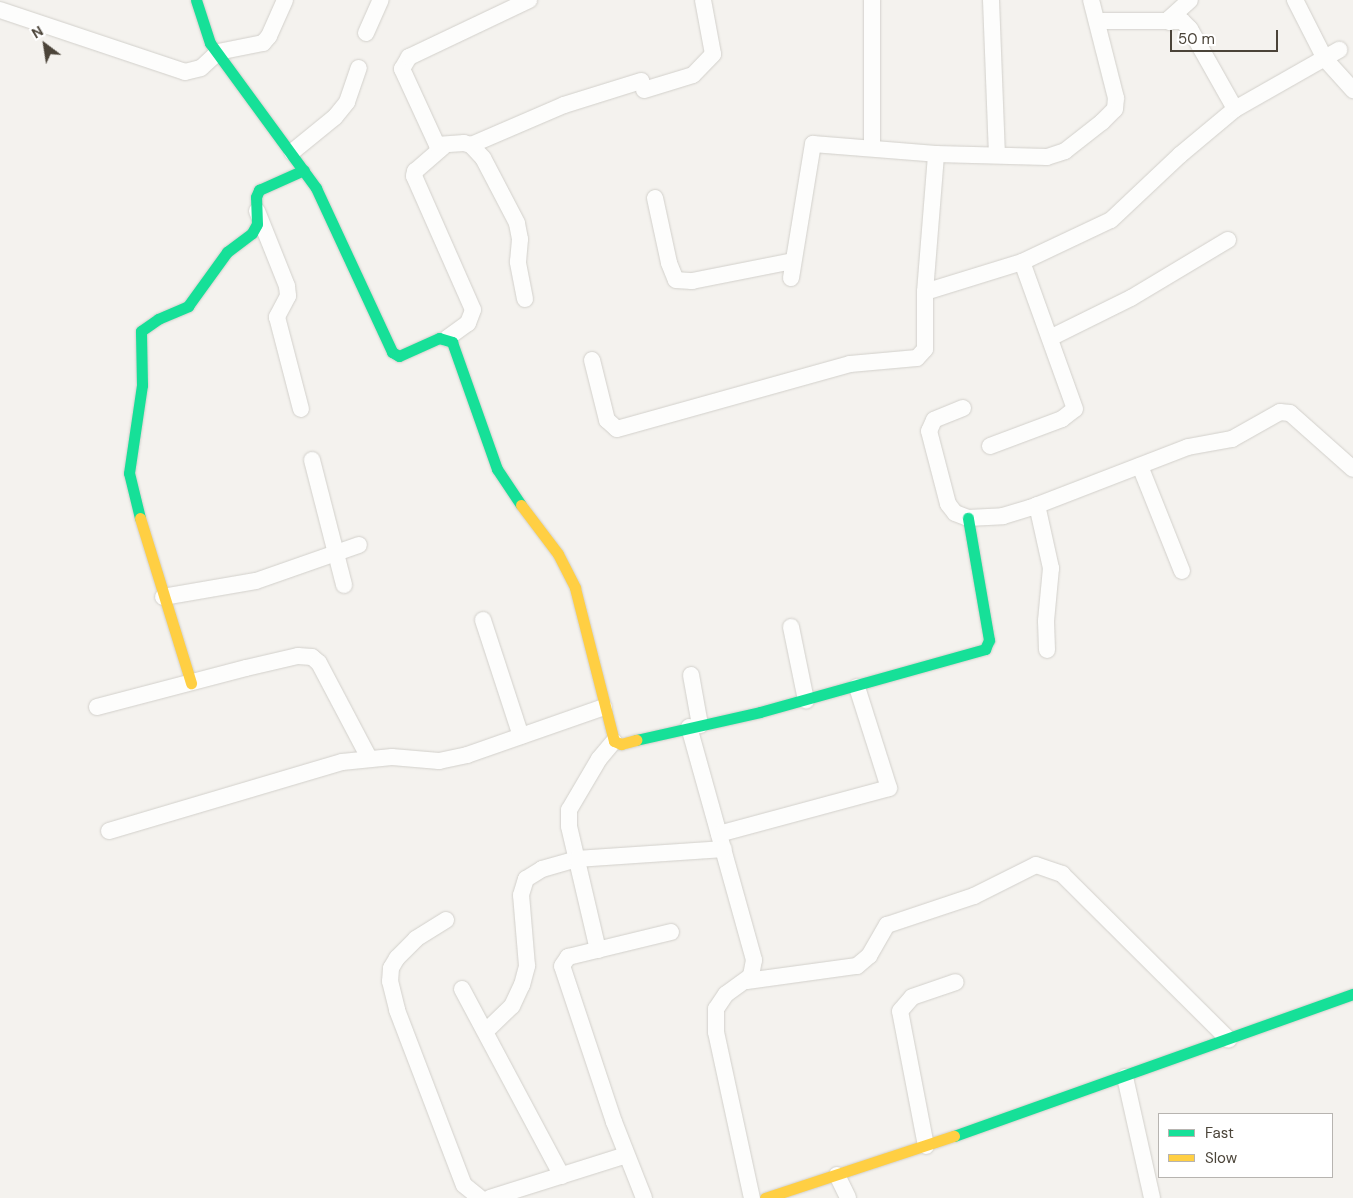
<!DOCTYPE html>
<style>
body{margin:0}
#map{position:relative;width:1353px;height:1198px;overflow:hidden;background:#f4f2ee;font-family:"DM Sans",sans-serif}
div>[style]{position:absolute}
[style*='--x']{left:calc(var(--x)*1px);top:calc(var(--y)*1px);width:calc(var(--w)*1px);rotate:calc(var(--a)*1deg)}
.roads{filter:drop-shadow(0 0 1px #d2d0cb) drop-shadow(0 0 1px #d2d0cb)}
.street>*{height:16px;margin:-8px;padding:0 8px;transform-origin:8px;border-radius:8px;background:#fdfdfc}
.fast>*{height:11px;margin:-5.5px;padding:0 5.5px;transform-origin:5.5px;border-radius:5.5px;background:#16e098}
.slow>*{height:11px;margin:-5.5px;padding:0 5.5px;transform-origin:5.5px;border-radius:5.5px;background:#ffcf43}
span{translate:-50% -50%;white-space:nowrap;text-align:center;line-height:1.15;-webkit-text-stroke:4px #fff;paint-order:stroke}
.legend{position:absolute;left:1158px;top:1113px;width:175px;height:65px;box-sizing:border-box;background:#fff;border:1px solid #b7b4b0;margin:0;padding:6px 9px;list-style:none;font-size:15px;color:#4b4439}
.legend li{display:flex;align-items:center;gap:10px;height:25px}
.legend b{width:25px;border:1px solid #b7b4b0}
.north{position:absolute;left:20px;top:20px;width:50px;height:50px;-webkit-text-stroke:4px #fff;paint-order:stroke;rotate:329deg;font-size:14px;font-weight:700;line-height:20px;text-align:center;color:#4b4439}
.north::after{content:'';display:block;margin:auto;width:18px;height:22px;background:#4b4439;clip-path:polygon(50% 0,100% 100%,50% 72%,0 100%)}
.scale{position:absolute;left:1170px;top:30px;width:108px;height:22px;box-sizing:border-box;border:2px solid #4b4439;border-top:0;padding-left:6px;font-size:15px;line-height:18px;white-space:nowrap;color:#4b4439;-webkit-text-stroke:4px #fff;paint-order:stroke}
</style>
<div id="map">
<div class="roads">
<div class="street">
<div style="--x:872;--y:0;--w:148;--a:90"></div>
<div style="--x:991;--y:0;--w:155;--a:87.8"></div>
<div style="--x:1295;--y:0;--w:66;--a:63"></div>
<div style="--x:1325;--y:59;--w:42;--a:47.9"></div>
<div style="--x:0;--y:10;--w:195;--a:18.5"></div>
<div style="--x:185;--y:72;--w:16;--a:-14"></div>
<div style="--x:201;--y:68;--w:23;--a:-43"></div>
<div style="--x:218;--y:52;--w:46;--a:-11.3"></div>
<div style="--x:263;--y:43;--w:9;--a:-49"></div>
<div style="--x:269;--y:36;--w:39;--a:-66"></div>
<div style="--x:1098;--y:21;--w:84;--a:0"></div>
<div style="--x:1182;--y:21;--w:11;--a:45"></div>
<div style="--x:1190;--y:29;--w:92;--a:60.6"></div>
<div style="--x:1170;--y:22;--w:3;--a:-108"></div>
<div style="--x:1169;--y:19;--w:28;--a:-42"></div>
<div style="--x:366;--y:33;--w:36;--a:-66"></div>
<div style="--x:644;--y:90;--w:51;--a:-17"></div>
<div style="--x:693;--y:75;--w:29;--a:-46"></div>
<div style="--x:713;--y:54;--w:55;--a:-100.5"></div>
<div style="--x:471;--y:145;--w:101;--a:-23.3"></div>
<div style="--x:564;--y:105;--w:81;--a:-17.3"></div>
<div style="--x:443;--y:147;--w:37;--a:139"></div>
<div style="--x:415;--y:171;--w:5;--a:101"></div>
<div style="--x:414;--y:176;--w:146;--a:66.2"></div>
<div style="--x:473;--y:310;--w:14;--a:111"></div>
<div style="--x:468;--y:323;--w:26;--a:144"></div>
<div style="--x:292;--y:152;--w:55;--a:-39.1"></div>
<div style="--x:335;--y:117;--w:19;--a:-51"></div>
<div style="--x:347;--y:102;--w:36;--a:-71"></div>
<div style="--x:655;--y:198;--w:66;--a:77.8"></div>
<div style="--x:669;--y:263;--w:18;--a:68"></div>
<div style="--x:676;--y:280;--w:16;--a:4"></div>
<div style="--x:692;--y:281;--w:103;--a:-11.2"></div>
<div style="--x:257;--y:211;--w:81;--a:68.2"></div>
<div style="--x:287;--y:286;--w:10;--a:84"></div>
<div style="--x:288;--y:296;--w:24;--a:118"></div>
<div style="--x:277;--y:317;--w:95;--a:75.4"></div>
<div style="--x:791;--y:278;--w:136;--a:-80.7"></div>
<div style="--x:813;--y:144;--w:123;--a:4.6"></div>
<div style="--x:936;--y:154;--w:111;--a:1.5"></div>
<div style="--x:1047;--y:157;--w:19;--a:-18"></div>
<div style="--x:1065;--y:151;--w:47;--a:-38.1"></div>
<div style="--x:1102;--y:122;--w:18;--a:-45"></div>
<div style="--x:1115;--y:109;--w:11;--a:-85"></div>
<div style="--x:1116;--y:98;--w:101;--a:-104.3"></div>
<div style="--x:925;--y:292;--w:102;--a:-17.2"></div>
<div style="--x:1022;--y:262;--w:98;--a:-25.3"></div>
<div style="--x:1111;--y:220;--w:95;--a:-43.3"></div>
<div style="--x:1180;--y:155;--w:72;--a:-39.9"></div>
<div style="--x:1235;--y:109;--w:120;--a:-29.6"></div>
<div style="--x:525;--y:299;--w:38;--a:-101"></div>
<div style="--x:518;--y:262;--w:23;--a:-85"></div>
<div style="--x:520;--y:239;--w:16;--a:-101"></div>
<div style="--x:517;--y:223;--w:73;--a:-117.6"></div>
<div style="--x:483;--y:158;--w:18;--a:-133"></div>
<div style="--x:471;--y:145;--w:7;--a:-164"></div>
<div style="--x:464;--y:143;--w:27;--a:176"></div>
<div style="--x:437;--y:145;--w:84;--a:-114.7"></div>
<div style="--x:402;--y:69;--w:14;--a:-60"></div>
<div style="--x:409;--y:57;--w:133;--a:-25.4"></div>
<div style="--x:1050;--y:338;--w:90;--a:-26.3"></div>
<div style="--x:1131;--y:298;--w:113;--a:-30.9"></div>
<div style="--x:592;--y:360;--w:62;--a:76"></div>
<div style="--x:607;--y:420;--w:13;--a:42"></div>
<div style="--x:617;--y:429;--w:242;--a:-15.6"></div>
<div style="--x:850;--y:364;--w:67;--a:-5.1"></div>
<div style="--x:917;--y:358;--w:12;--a:-48"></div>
<div style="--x:925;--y:349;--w:57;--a:-90"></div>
<div style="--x:925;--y:292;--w:138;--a:-85.4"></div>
<div style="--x:963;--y:408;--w:31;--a:158"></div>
<div style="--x:934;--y:420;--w:12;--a:114"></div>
<div style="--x:929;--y:431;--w:75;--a:75.4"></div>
<div style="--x:948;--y:504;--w:11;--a:52"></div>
<div style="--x:955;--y:513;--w:14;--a:21"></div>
<div style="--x:968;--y:518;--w:35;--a:-3"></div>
<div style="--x:1003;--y:516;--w:28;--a:-17"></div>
<div style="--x:1030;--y:508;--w:169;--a:-21.1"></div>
<div style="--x:1188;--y:447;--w:45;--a:-10.3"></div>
<div style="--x:1232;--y:439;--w:55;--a:-29.4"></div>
<div style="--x:1280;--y:412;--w:10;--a:6"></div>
<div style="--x:1290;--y:413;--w:84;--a:41.6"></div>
<div style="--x:990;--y:446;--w:77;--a:-20.6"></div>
<div style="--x:1062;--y:419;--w:16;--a:-38"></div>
<div style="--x:1075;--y:409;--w:156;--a:-109.8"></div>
<div style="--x:312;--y:460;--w:129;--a:75.6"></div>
<div style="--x:1140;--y:466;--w:113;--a:68.2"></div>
<div style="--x:1037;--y:505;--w:65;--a:77.5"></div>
<div style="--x:1051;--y:568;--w:53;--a:95.4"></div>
<div style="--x:1046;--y:621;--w:29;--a:88"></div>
<div style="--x:163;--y:597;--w:94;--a:-9.8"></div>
<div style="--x:256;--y:581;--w:109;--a:-19.3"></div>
<div style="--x:483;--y:620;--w:122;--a:71.9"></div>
<div style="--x:791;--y:627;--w:75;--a:78.4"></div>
<div style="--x:691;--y:675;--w:51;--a:79.8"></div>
<div style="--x:97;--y:707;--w:154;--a:-14.7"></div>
<div style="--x:246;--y:668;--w:53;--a:-13"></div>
<div style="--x:298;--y:656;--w:14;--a:4"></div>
<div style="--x:312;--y:657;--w:9;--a:41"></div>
<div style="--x:319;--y:663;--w:107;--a:62.2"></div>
<div style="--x:689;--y:727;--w:242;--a:74.4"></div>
<div style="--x:754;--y:960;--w:16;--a:101"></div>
<div style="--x:751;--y:976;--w:31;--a:144"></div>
<div style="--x:726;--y:994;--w:18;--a:124"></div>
<div style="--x:716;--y:1009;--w:23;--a:90"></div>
<div style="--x:716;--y:1032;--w:170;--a:77.8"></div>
<div style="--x:109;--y:831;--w:243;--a:-16.5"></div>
<div style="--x:342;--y:762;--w:50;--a:-5.7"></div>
<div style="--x:392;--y:757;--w:47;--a:4.9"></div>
<div style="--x:439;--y:761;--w:29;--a:-12"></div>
<div style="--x:467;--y:755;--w:145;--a:-19.3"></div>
<div style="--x:719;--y:834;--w:176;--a:-15.1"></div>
<div style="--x:889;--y:788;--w:106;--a:-107.6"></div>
<div style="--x:446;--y:920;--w:36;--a:148"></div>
<div style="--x:416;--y:939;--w:27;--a:135"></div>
<div style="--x:397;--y:958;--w:12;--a:121"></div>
<div style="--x:391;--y:968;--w:13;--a:94"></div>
<div style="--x:390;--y:981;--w:30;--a:76"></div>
<div style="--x:397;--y:1010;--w:187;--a:69.1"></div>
<div style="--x:464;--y:1185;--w:21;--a:39"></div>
<div style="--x:598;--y:950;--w:127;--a:-103.2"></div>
<div style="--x:569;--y:826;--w:16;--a:-90"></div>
<div style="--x:569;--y:810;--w:59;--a:-59.5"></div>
<div style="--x:599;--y:759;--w:23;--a:-50"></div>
<div style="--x:747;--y:981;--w:111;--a:-7.8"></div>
<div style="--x:857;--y:966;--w:16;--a:-40"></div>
<div style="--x:869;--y:956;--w:36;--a:-60"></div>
<div style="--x:887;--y:925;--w:92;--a:-18.4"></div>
<div style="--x:974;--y:896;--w:69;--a:-26.6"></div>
<div style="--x:1036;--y:865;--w:28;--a:19"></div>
<div style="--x:1062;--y:874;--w:235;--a:44.8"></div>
<div style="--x:462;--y:989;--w:212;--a:61.9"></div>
<div style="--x:486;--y:1031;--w:36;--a:-44"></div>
<div style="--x:512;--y:1006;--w:23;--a:-65"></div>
<div style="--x:522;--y:985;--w:20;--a:-75"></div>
<div style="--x:527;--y:966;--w:71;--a:-94.8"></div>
<div style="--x:521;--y:895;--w:17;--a:-73"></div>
<div style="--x:526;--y:879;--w:19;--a:-32"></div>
<div style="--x:542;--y:869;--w:36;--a:-16"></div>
<div style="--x:577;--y:859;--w:147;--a:-3.9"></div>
<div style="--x:1125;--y:1077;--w:124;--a:77.4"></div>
<div style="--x:926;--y:1146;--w:137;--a:-100.9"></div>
<div style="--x:900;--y:1011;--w:18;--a:-49"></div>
<div style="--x:912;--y:997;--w:46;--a:-18.8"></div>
<div style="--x:837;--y:1175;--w:25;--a:64"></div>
<div style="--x:490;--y:1198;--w:143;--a:-17.5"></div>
<div style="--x:644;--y:1198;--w:82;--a:-111.5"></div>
<div style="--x:614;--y:1122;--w:164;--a:-108.4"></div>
<div style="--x:562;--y:966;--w:11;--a:-56"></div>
<div style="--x:568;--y:957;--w:106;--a:-13.6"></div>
</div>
<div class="fast">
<div style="--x:196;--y:0;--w:45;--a:72"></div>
<div style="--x:210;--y:43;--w:180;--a:53.8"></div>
<div style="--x:316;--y:188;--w:181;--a:65.1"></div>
<div style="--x:392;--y:352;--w:8;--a:30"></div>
<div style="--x:399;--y:356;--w:44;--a:-24.2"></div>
<div style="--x:439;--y:338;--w:14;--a:17"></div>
<div style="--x:452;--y:342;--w:135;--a:70.5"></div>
<div style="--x:497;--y:469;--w:43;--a:56.3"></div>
<div style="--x:140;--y:518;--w:46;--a:-103.7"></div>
<div style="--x:129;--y:473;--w:89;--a:-81.6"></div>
<div style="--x:142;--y:385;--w:54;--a:-91.1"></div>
<div style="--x:141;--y:331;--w:21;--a:-35"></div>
<div style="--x:158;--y:319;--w:33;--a:-23"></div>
<div style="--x:188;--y:306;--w:67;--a:-54.2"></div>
<div style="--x:227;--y:252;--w:31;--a:-37"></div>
<div style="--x:252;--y:233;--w:10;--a:-61"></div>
<div style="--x:257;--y:224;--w:27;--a:-92"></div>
<div style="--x:256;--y:197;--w:8;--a:-67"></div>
<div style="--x:259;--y:190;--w:49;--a:-24"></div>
<div style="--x:636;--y:740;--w:127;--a:-12.7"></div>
<div style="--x:760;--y:712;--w:234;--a:-15.6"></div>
<div style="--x:985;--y:649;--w:10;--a:-66"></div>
<div style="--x:989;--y:640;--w:124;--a:-99.8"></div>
<div style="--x:954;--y:1136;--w:424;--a:-19.6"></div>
</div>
<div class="slow">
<div style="--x:521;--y:505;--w:61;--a:52.9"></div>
<div style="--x:558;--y:554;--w:38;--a:63"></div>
<div style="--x:575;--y:588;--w:158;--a:75.7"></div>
<div style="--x:614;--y:741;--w:8;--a:23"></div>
<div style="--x:621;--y:744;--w:16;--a:-15"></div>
<div style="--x:140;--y:518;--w:173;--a:72.8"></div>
<div style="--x:765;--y:1198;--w:199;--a:-18.2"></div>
</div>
</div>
<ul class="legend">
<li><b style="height:6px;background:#16e098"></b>Fast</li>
<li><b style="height:6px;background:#ffcf43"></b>Slow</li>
</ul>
<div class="north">N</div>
<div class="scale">50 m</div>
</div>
